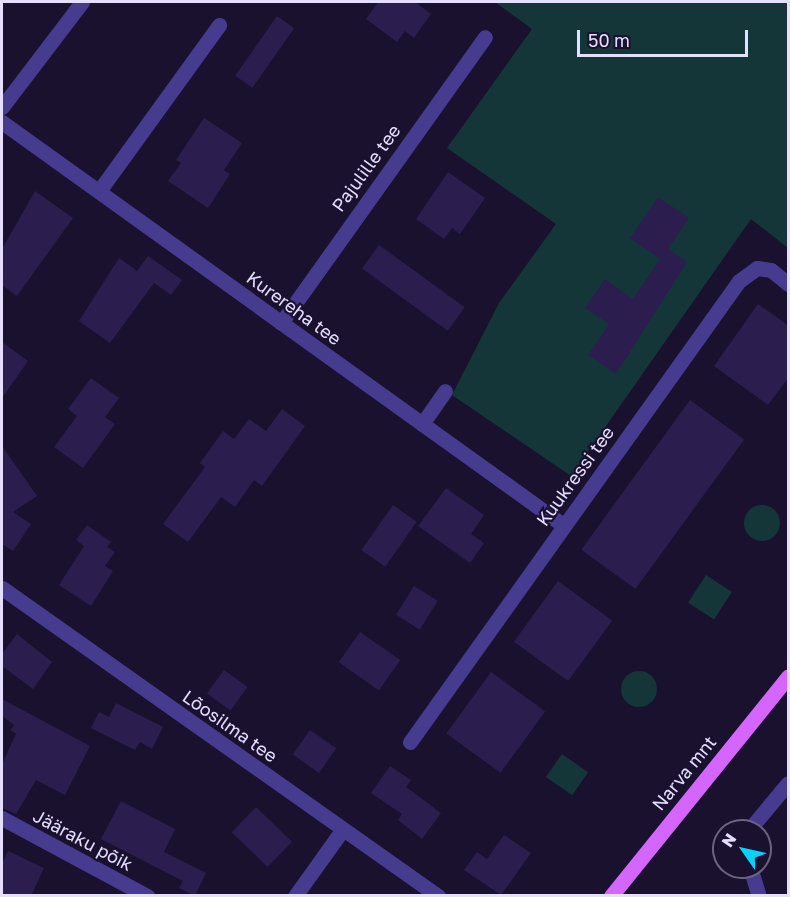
<!DOCTYPE html>
<meta charset="utf-8">
<style>
body{margin:0}
#map{position:relative;width:790px;height:897px;overflow:hidden;background:#19112e;font-family:"Golos Text",sans-serif}
div>[style]{position:absolute}
[style*='--x']{left:calc(var(--x)*1px);top:calc(var(--y)*1px);width:calc(var(--w)*1px);rotate:calc(var(--a)*1deg)}
.green>*{inset:0;background:#143638;transform-origin:0 0}
.round{border-radius:50%}
.building>*{inset:0;background:#2c1d4f;transform-origin:0 0}
.minor>*{height:15px;margin:-7.5px;padding:0 7.5px;transform-origin:7.5px;border-radius:7.5px;background:#463b8e}
.major>*{height:15px;margin:-7.5px;padding:0 7.5px;transform-origin:7.5px;border-radius:7.5px;background:#d465ff}
span{translate:-50% -50%;white-space:nowrap;text-align:center;line-height:1.15;-webkit-text-stroke:4.5px #19112e;paint-order:stroke}
.street-label{font-size:18px;color:#e5deff}
.frame{position:absolute;inset:0;border:3px solid #e5deff;pointer-events:none}
.north{position:absolute;left:712px;top:819px;width:60px;height:60px;box-sizing:border-box;background:#19112e;border:2px solid #6b6382;border-radius:50%;rotate:304deg;font-size:16px;font-weight:700;line-height:24px;text-align:center;color:#e5deff}
.north::after{content:'';display:block;margin:auto;width:21px;height:27px;background:#0ad0ff;clip-path:polygon(50% 0,100% 100%,50% 72%,0 100%)}
.scale{position:absolute;left:577px;top:30px;width:171px;height:27px;box-sizing:border-box;border:3px solid #e5deff;border-top:0;padding-left:8px;font-size:18px;line-height:21px;white-space:nowrap;color:#e5deff;-webkit-text-stroke:4px #19112e;paint-order:stroke}
</style>
<div id="map">
<div class="green">
<div style="clip-path:polygon(495px 2px,788px 2px,788px 248px,751px 219px,571px 476px,452px 395px,499px 303px,556px 224px,447px 148px,532px 29px)"></div>
<div class="round" style="left:744px;top:505px;width:36px;height:36px"></div>
<div style="left:706px;top:575px;width:31px;height:33px;rotate:33deg"></div>
<div class="round" style="left:621px;top:671px;width:36px;height:36px"></div>
<div style="left:562px;top:754px;width:32px;height:28px;rotate:35deg"></div>
</div>
<div class="building">
<div style="clip-path:polygon(378px 2px,415px 2px,431px 14px,414px 38px,405px 31px,397px 42px,366px 19px)"></div>
<div style="left:277px;top:16px;width:21px;height:73px;rotate:35deg"></div>
<div style="clip-path:polygon(204px 118px,242px 143px,224px 170px,230px 174px,208px 208px,168px 181px,181px 163px,176px 160px)"></div>
<div style="clip-path:polygon(448px 172px,485px 198px,460px 234px,452px 228px,444px 239px,416px 219px)"></div>
<div style="clip-path:polygon(35px 191px,73px 218px,17px 296px,2px 285px,2px 249px)"></div>
<div style="clip-path:polygon(658px 197px,689px 218px,668px 249px,687px 262px,616px 374px,588px 355px,609px 324px,585px 308px,605px 279px,633px 299px,660px 259px,630px 238px)"></div>
<div style="left:379px;top:245px;width:106px;height:29px;rotate:36deg"></div>
<div style="clip-path:polygon(148px 256px,182px 280px,171px 295px,154px 283px,110px 343px,79px 321px,119px 258px,137px 271px)"></div>
<div style="clip-path:polygon(758px 304px,789px 326px,789px 377px,768px 405px,714px 366px)"></div>
<div style="clip-path:polygon(2px 342px,28px 361px,2px 398px)"></div>
<div style="clip-path:polygon(91px 378px,119px 398px,105px 417px,115px 424px,83px 468px,54px 447px,77px 416px,68px 409px)"></div>
<div style="left:690px;top:400px;width:67px;height:185px;rotate:36deg"></div>
<div style="clip-path:polygon(282px 409px,305px 426px,262px 486px,254px 480px,235px 507px,221px 497px,188px 542px,163px 524px,205px 467px,200px 463px,223px 431px,234px 439px,249px 419px,266px 431px)"></div>
<div style="clip-path:polygon(2px 446px,37px 496px,13px 512px,31px 524px,13px 551px,2px 544px)"></div>
<div style="clip-path:polygon(446px 488px,484px 515px,471px 534px,484px 543px,470px 563px,418px 526px)"></div>
<div style="left:393px;top:505px;width:29px;height:55px;rotate:35deg"></div>
<div style="clip-path:polygon(87px 525px,111px 542px,107px 547px,115px 552px,105px 566px,113px 571px,91px 606px,59px 585px,84px 546px,76px 540px)"></div>
<div style="left:558px;top:581px;width:67px;height:75px;rotate:36deg"></div>
<div style="left:414px;top:586px;width:28px;height:34px;rotate:32deg"></div>
<div style="left:360px;top:632px;width:49px;height:37px;rotate:35deg"></div>
<div style="clip-path:polygon(17px 634px,52px 662px,33px 689px,2px 666px,2px 654px)"></div>
<div style="left:224px;top:670px;width:29px;height:29px;rotate:36deg"></div>
<div style="left:491px;top:672px;width:67px;height:76px;rotate:36deg"></div>
<div style="clip-path:polygon(2px 699px,90px 746px,65px 795px,36px 780px,16px 814px,2px 808px,2px 764px,16px 734px,11px 730px,14px 725px,2px 716px)"></div>
<div style="clip-path:polygon(116px 703px,163px 727px,152px 749px,140px 742px,135px 750px,91px 728px,99px 712px,109px 717px)"></div>
<div style="left:310px;top:730px;width:32px;height:30px;rotate:35deg"></div>
<div style="clip-path:polygon(390px 766px,411px 780px,406px 787px,441px 813px,422px 839px,398px 820px,402px 814px,371px 793px)"></div>
<div style="clip-path:polygon(121px 801px,175px 829px,164px 852px,206px 873px,195px 896px,179px 888px,183px 881px,101px 839px)"></div>
<div style="left:256px;top:807px;width:50px;height:35px;rotate:44deg"></div>
<div style="clip-path:polygon(504px 835px,531px 853px,501px 895px,464px 870px,477px 852px,487px 859px)"></div>
<div style="clip-path:polygon(8px 851px,44px 868px,31px 896px,2px 896px,2px 864px)"></div>
</div>
<div class="minor">
<div style="--x:2;--y:107;--w:132;--a:-52.7"></div>
<div style="--x:2;--y:122;--w:691;--a:35.69"></div>
<div style="--x:99;--y:191;--w:205;--a:-54.1"></div>
<div style="--x:281;--y:323;--w:351;--a:-54.5"></div>
<div style="--x:422;--y:424;--w:40;--a:-55.1"></div>
<div style="--x:2;--y:588;--w:534;--a:35.24"></div>
<div style="--x:410;--y:742;--w:566;--a:-54.49"></div>
<div style="--x:739;--y:281;--w:22;--a:-36"></div>
<div style="--x:757;--y:268;--w:14;--a:8"></div>
<div style="--x:771;--y:270;--w:22;--a:39"></div>
<div style="--x:2;--y:818;--w:165;--a:28.3"></div>
<div style="--x:748;--y:831;--w:62;--a:-50.2"></div>
<div style="--x:750;--y:867;--w:30;--a:73"></div>
<div style="--x:295;--y:896;--w:82;--a:-54.4"></div>
</div>
<div class="major">
<div style="--x:611;--y:896;--w:282;--a:-51.1"></div>
</div>
<div class="street-label">
<span style="left:366px;top:168px;rotate:-54deg">Pajulille tee</span>
<span style="left:294px;top:308px;rotate:36deg">Kurereha tee</span>
<span style="left:575px;top:476px;rotate:-54deg">Kuukressi tee</span>
<span style="left:230px;top:726px;rotate:35deg">Lõosilma tee</span>
<span style="left:684px;top:773px;rotate:-51deg">Narva mnt</span>
<span style="left:83px;top:840px;rotate:28deg">Jääraku põik</span>
</div>
<div class="frame"></div>
<div class="north">N</div>
<div class="scale">50 m</div>
</div>
